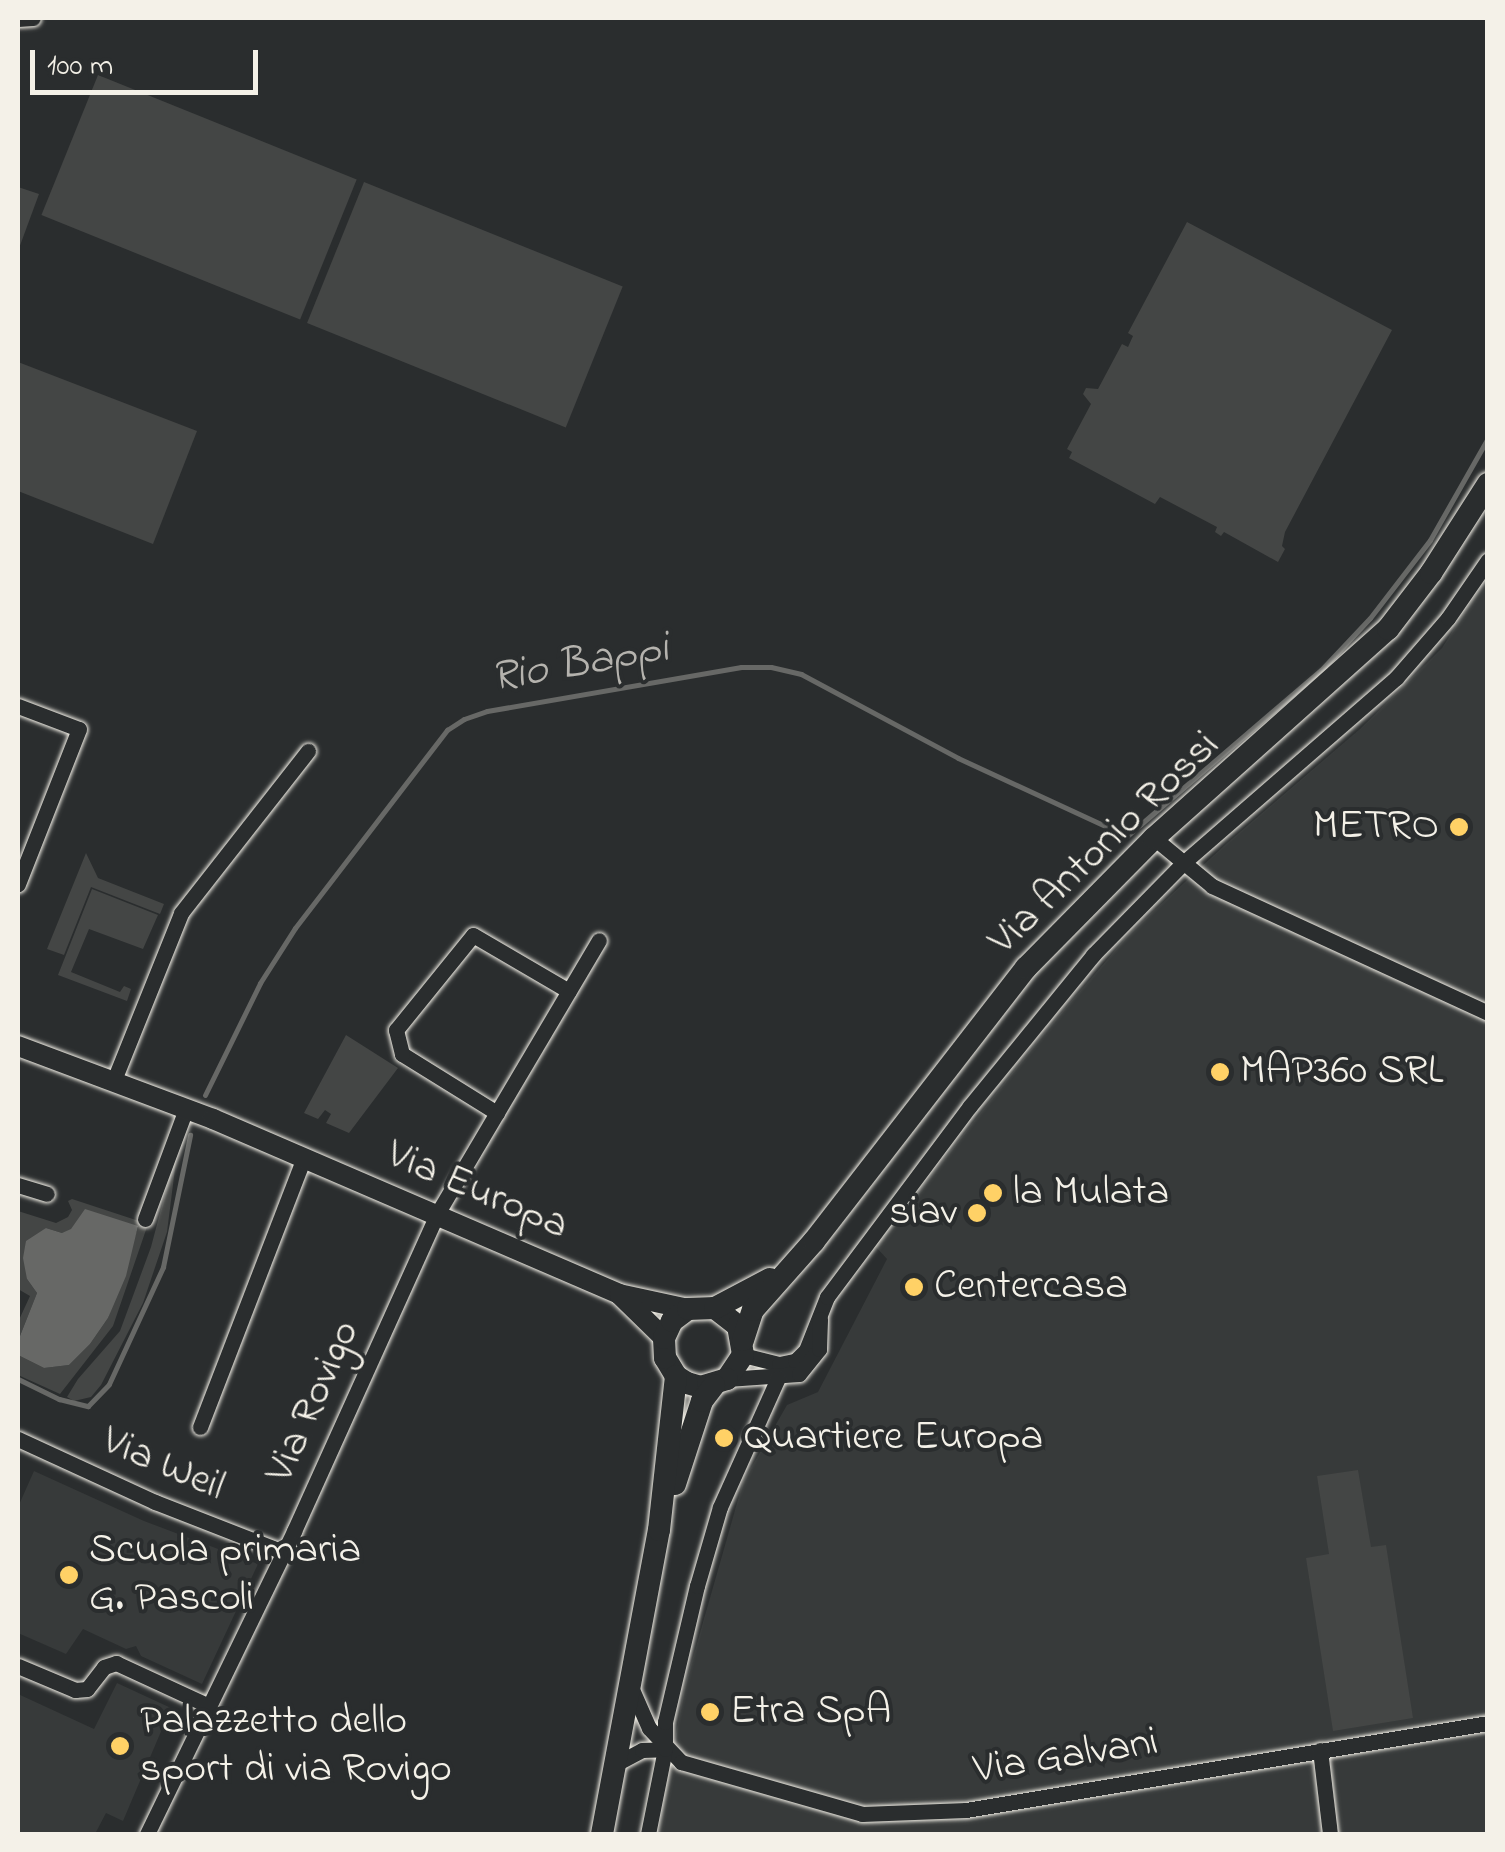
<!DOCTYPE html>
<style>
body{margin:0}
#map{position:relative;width:1505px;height:1852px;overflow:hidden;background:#2a2d2e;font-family:"Indie Flower",sans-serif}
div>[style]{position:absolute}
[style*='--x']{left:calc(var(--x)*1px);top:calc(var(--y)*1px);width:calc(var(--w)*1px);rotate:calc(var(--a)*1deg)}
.built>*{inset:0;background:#373a3a}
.green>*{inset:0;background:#444645;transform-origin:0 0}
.water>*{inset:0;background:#676866}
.stream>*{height:5px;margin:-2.5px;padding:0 2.5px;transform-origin:2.5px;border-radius:2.5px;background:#676866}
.roads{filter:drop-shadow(0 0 2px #f4f1e8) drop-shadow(0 0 2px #f4f1e8)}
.street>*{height:15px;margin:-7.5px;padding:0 7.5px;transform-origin:7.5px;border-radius:7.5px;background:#2a2d2e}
.secondary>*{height:20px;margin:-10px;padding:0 10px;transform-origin:10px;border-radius:10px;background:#2a2d2e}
.primary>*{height:22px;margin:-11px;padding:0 11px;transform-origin:11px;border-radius:11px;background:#2a2d2e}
.dots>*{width:28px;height:28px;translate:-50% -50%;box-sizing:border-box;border:5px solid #2a2d2e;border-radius:50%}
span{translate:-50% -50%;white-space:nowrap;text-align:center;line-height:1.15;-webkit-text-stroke:8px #2a2d2e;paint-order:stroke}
.poi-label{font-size:42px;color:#f4f1e8}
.right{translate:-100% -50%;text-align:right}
.left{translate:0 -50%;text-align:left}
.street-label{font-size:42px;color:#f4f1e8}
.water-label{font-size:45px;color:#b5b3ae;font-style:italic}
.frame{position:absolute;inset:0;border:20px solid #f4f1e8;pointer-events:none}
.scale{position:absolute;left:30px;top:50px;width:228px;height:45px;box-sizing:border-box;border:5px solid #f4f1e8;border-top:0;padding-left:12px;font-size:30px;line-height:35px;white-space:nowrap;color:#f4f1e8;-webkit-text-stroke:8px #2a2d2e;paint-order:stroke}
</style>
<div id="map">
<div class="built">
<div style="clip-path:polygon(1487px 577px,1487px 1834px,658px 1834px,684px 1689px,743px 1482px,787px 1405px,818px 1392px,887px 1259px,875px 1246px,1044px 1033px,1130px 933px,1227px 843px,1360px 729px,1442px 648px)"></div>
<div style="clip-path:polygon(34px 1471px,144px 1521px,258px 1564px,202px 1684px,141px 1656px,136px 1646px,126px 1649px,83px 1629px,66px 1654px,18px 1633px,18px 1507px)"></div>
<div style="clip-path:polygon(117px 1683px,171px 1708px,123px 1821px,106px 1813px,95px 1834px,18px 1834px,18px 1694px,94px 1729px)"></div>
</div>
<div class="green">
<div style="left:98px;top:75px;width:279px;height:151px;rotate:22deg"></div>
<div style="left:364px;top:182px;width:279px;height:152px;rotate:22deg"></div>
<div style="clip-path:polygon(18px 187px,39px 194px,18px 251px)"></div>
<div style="clip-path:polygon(1187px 222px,1392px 330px,1285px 532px,1282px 546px,1285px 549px,1278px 562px,1224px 532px,1221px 536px,1215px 532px,1217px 527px,1160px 497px,1155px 504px,1069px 458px,1072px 452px,1067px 449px,1091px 404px,1083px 394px,1086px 388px,1098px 389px,1122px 344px,1128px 347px,1133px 336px,1128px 333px)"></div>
<div style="clip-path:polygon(18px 362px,197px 431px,153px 544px,18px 491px)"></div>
<div style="clip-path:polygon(86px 853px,98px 878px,164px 904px,160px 914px,91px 887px,64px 955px,47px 949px)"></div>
<div style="clip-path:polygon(92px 889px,158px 915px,143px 949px,89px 929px,71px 972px,120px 992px,124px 986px,131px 989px,127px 1001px,58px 975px)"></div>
<div style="clip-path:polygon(346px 1035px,398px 1068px,349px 1133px,326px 1123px,331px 1114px,325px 1110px,318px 1119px,304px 1113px)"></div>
<div style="clip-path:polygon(178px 1145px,167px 1232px,143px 1303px,101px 1385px,91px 1397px,74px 1401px,67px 1397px,78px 1379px,120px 1331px,151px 1247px)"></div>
<div style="clip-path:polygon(72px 1199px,148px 1224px,113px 1326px,60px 1394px,18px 1375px,18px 1355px,44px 1368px,69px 1365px,90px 1344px,108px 1318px,138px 1227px,62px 1233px,46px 1228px,27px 1279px,37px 1293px,18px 1341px,18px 1322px,30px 1296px,18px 1289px,18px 1211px,56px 1223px,68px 1217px,72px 1210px,68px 1201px)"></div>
<div style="clip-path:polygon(1358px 1470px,1371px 1547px,1386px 1545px,1413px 1718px,1333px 1731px,1306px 1558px,1329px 1554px,1317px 1476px)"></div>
</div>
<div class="water">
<div style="clip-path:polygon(85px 1209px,138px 1226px,126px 1276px,108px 1318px,90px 1344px,69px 1365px,44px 1368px,18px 1355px,18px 1341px,37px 1293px,27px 1279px,23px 1258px,26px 1241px,46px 1228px,62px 1233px,71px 1229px)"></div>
</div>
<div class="stream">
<div style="--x:205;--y:1095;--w:125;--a:-63.8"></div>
<div style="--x:260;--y:983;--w:65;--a:-57.5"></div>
<div style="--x:295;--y:928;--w:250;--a:-52.5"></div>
<div style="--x:447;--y:730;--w:20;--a:-33"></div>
<div style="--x:464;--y:719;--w:24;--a:-19"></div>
<div style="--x:487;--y:711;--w:258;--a:-9.8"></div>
<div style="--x:741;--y:667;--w:30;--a:0"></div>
<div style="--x:771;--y:667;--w:31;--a:13"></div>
<div style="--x:801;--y:674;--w:178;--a:28.1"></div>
<div style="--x:958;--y:758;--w:186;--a:24.8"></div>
<div style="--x:1127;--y:836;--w:255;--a:-40.6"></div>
<div style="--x:1321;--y:670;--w:71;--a:-46.7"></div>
<div style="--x:1370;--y:618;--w:98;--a:-52.4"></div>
<div style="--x:1430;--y:540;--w:117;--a:-60.4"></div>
<div style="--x:18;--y:1379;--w:46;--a:26"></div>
<div style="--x:59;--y:1399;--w:30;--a:14"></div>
<div style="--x:88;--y:1406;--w:30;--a:-46"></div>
<div style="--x:109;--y:1384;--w:129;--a:-65.2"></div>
<div style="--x:163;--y:1267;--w:135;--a:-78.4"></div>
</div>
<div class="roads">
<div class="street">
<div style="--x:18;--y:19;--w:15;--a:-4"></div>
<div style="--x:18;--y:706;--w:65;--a:20.7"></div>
<div style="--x:79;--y:729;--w:167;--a:111.5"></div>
<div style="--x:1154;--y:838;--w:75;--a:39.6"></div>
<div style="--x:1212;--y:886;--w:304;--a:24.7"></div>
<div style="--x:114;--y:1080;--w:180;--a:-68.1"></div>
<div style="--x:181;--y:913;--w:206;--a:-51.9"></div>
<div style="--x:497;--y:1113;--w:112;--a:-148.2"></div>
<div style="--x:402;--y:1054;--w:25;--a:-104"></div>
<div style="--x:396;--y:1030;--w:122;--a:-51"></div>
<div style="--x:473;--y:935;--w:111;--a:30.3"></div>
<div style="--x:18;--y:1185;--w:30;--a:17"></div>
<div style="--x:145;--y:1219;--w:117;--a:-69.6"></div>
<div style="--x:743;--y:1355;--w:37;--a:14"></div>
<div style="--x:779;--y:1364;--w:16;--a:-11"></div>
<div style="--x:795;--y:1361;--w:16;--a:-45"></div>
<div style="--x:806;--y:1350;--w:57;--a:-68.4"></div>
<div style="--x:827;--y:1297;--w:239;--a:-53.2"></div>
<div style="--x:970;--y:1106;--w:195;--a:-50.8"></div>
<div style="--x:1093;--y:955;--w:127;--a:-45.6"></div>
<div style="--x:1182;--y:864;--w:284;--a:-41"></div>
<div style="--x:1396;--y:678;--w:79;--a:-49.1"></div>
<div style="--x:1448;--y:618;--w:70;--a:-55.4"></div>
<div style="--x:727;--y:1379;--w:72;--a:-4"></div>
<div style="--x:799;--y:1374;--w:32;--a:-51"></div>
<div style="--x:819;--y:1349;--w:30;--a:-88"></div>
<div style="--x:200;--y:1427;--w:288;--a:-68.9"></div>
<div style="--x:18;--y:1439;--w:151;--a:24.7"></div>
<div style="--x:155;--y:1502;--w:137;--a:21.3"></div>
<div style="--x:18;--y:1666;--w:62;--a:22.8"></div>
<div style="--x:75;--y:1690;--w:12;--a:-5"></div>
<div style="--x:87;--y:1689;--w:28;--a:-52"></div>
<div style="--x:104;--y:1667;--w:13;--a:-18"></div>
<div style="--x:116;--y:1663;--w:102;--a:24.8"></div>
<div style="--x:631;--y:1687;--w:45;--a:66.3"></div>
<div style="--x:649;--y:1728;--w:47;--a:46.7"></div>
<div style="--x:681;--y:1762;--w:188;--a:16"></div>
<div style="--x:862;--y:1814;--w:104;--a:-2.2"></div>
<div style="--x:966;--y:1810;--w:529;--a:-9.46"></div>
<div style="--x:1320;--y:1750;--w:85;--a:83.2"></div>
<div style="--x:614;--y:1765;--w:32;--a:-28"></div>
<div style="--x:642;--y:1750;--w:23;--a:-2"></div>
<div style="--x:147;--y:1834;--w:337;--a:-64.1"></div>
<div style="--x:294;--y:1531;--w:348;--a:-65.7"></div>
<div style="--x:437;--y:1214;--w:318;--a:-59.4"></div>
<div style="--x:648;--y:1834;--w:87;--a:-78.7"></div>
<div style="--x:665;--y:1749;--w:27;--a:-90"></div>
<div style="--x:665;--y:1722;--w:140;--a:-76.8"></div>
<div style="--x:697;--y:1586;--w:82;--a:-73.8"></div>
<div style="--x:720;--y:1507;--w:141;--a:-65.8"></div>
</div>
<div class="secondary">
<div style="--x:18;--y:1046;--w:208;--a:20.5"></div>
<div style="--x:213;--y:1119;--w:442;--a:23.3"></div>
<div style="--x:619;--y:1294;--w:71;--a:12.3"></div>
<div style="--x:620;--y:1295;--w:62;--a:44.3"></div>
</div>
<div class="primary">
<div style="--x:715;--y:1308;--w:29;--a:38"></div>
<div style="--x:738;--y:1326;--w:29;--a:80"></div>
<div style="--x:743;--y:1355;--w:29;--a:124"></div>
<div style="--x:727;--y:1379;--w:27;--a:163"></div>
<div style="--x:701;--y:1387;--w:15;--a:-164"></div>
<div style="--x:687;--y:1383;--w:13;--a:-148"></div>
<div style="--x:676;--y:1376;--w:21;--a:-121"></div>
<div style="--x:665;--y:1358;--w:20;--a:-93"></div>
<div style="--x:664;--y:1338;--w:19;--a:-65"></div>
<div style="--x:672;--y:1321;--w:20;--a:-37"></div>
<div style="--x:688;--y:1309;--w:27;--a:-2"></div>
<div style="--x:715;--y:1308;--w:62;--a:-27.8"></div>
<div style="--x:743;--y:1340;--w:32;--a:-72"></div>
<div style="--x:753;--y:1310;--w:92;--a:-48.5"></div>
<div style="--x:814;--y:1241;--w:346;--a:-52.2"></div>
<div style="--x:1026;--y:968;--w:182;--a:-45.4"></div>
<div style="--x:1154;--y:838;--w:314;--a:-41.8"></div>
<div style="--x:1388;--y:629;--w:71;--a:-52.5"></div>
<div style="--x:1431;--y:573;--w:106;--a:-57.4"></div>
<div style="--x:675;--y:1484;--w:87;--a:-72"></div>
<div style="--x:702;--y:1401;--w:20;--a:-53"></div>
<div style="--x:602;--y:1834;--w:309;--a:-79.4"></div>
<div style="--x:659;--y:1530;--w:155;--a:-83.7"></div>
</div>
</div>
<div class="dots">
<div style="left:1459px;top:827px;background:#ffd166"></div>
<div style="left:1220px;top:1072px;background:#ffd166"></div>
<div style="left:993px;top:1193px;background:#ffd166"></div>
<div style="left:977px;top:1213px;background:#ffd166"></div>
<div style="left:914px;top:1287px;background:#ffd166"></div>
<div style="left:724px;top:1438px;background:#ffd166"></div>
<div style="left:69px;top:1575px;background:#ffd166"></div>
<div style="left:710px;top:1712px;background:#ffd166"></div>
<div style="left:120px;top:1746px;background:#ffd166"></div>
</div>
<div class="poi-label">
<span class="right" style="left:1439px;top:827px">METRO</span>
<span class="left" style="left:1240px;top:1072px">MAP360 SRL</span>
<span class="left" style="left:1013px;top:1193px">la Mulata</span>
<span class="right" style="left:957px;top:1213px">siav</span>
<span class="left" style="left:934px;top:1287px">Centercasa</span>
<span class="left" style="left:744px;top:1438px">Quartiere Europa</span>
<span class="left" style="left:89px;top:1575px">Scuola primaria<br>G. Pascoli</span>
<span class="left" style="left:730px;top:1712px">Etra SpA</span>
<span class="left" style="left:140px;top:1746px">Palazzetto dello<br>sport di via Rovigo</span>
</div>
<div class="street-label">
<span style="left:1105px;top:844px;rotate:-44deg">Via Antonio Rossi</span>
<span style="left:477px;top:1191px;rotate:23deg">Via Europa</span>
<span style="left:314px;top:1402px;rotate:-66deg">Via Rovigo</span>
<span style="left:163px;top:1465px;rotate:23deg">Via Weil</span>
<span style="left:1066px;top:1757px;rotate:-9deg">Via Galvani</span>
</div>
<div class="water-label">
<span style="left:580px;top:665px;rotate:-10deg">Rio Bappi</span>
</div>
<div class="frame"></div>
<div class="scale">100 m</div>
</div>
